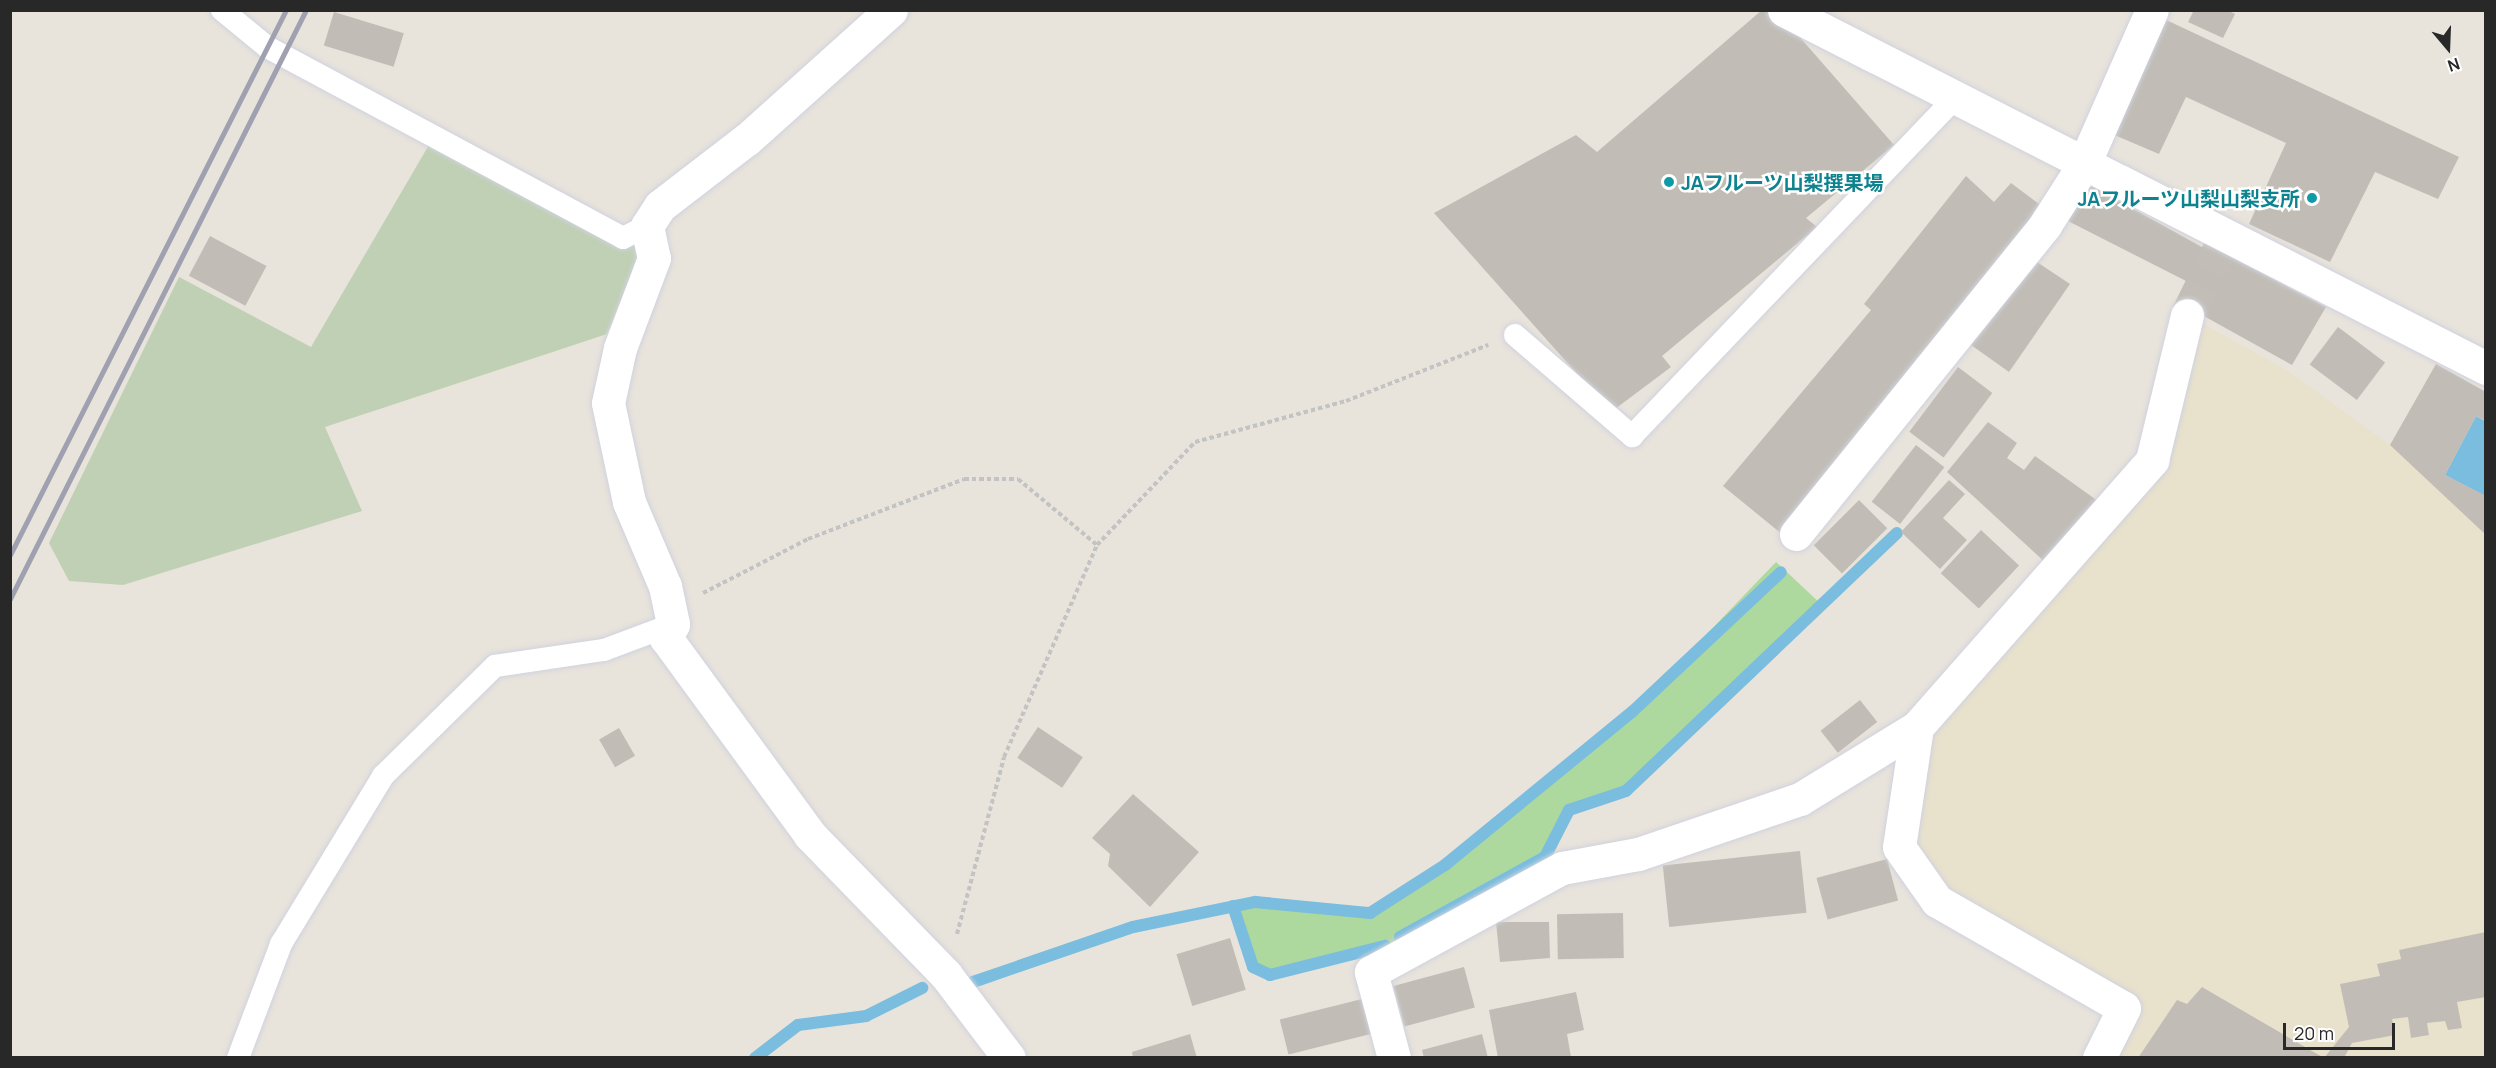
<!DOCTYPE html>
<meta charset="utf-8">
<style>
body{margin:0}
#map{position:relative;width:2496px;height:1068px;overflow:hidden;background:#e8e3db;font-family:Manrope,"Noto Sans JP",sans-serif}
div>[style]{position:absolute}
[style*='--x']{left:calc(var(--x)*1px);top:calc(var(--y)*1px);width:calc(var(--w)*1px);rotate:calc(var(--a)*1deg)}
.education>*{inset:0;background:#e8e1cc}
.green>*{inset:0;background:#aed99e}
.cemetery>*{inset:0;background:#c0d0b4}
.water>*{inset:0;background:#7abddf}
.stream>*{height:12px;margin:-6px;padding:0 6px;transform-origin:6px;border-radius:6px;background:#7abddf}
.building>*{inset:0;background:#c1bdb6;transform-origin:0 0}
.street-tunnel>*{height:33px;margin-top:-16.5px;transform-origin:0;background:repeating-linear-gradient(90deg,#c2beb7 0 33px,transparent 0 49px)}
.path>*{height:4px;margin-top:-2px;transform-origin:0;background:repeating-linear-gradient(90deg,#c3c3c3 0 4.5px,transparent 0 7.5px)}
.roads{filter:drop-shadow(0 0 2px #d0d2df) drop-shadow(0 0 2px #d0d2df)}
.lane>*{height:22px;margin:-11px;padding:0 11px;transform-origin:11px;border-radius:11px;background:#fff}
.street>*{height:33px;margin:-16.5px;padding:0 16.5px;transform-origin:16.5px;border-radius:16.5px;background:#fff}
.rail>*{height:4.5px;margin:-2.25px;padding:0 2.25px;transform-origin:2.25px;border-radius:2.25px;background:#9fa0b0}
.dots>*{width:16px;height:16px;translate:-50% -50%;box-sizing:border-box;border:3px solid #fff;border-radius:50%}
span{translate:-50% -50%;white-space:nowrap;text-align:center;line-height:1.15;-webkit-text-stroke:5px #fff;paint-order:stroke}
.culture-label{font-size:20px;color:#0d838f;font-weight:700}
.left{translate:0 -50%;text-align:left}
.right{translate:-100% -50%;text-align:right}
.frame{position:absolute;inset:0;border:12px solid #282828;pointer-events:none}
.north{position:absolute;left:2418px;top:18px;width:60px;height:60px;-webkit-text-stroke:4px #fff;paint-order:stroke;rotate:161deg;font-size:16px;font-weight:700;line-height:24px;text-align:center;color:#282828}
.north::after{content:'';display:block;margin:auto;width:21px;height:27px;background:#282828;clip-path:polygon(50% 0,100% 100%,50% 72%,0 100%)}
.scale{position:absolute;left:2283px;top:1023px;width:112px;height:27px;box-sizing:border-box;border:3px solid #282828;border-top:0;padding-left:8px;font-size:18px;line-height:21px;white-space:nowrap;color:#282828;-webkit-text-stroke:4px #fff;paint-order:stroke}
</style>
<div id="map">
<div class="education">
<div style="clip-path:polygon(2187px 315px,2288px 371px,2390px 445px,2436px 364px,2485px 392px,2485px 1057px,2099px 1057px,2124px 1007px,1937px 901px,1899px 847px,1917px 727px,2152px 460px)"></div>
</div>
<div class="green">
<div style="clip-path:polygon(1776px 562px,1822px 605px,1626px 791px,1569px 810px,1545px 857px,1374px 953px,1270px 975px,1253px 967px,1233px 906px,1269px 899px,1370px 913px,1445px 865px,1632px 712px)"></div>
</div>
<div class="cemetery">
<div style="clip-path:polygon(433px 138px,642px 249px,607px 334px,325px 427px,362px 511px,123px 585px,69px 581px,49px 543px,179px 277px,311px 347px)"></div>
</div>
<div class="water">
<div style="clip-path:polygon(2476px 416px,2485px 421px,2485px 496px,2445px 475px)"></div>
</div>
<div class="stream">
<div style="--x:1233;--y:906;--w:64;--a:71.8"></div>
<div style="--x:1253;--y:967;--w:19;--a:25"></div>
<div style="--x:1270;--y:975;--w:119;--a:-14.2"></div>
<div style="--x:1400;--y:937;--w:166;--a:-28.9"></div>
<div style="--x:1545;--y:857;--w:53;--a:-62.9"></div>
<div style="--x:1569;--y:810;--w:60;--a:-18.4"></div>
<div style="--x:1626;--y:791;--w:374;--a:-43.6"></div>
<div style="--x:973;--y:982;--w:169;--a:-19"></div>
<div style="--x:1133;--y:927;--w:125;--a:-11.6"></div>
<div style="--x:1255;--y:902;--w:116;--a:5.5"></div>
<div style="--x:1370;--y:913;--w:89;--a:-32.6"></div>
<div style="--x:1445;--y:865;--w:242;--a:-39.3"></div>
<div style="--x:1632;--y:712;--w:204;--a:-43.2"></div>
<div style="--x:755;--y:1058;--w:54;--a:-37.5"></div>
<div style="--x:798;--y:1025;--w:69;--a:-7.5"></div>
<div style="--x:866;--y:1016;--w:63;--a:-26.6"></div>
</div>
<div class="building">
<div style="clip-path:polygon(1762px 10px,1776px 10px,1894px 145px,1806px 218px,1817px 227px,1662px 356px,1671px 367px,1611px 412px,1434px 213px,1576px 135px,1597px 152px)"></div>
<div style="clip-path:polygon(2194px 10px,2227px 10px,2235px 14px,2223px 38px,2188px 22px)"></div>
<div style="left:334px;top:12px;width:73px;height:35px;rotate:17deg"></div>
<div style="clip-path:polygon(2162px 18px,2459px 157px,2438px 199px,2375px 172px,2330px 262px,2249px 224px,2286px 143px,2186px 97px,2159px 154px,2112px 134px)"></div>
<div style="clip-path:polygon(1966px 176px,1994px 202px,2011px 183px,2047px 210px,1783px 535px,1723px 486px,1871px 310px,1864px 304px)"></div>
<div style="clip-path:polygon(2090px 185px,2229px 262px,2231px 257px,2326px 307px,2292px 365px,2202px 315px,2207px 305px,2184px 291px,2188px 282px,2066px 220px)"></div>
<div style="left:210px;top:236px;width:64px;height:45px;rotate:28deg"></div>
<div style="clip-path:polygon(2031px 258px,2070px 284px,2009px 372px,1964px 340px)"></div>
<div style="left:2338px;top:327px;width:59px;height:47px;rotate:37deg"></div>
<div style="clip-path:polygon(2436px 364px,2486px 392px,2486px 421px,2476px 416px,2445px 475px,2486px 496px,2486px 535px,2390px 445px)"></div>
<div style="left:1958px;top:367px;width:43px;height:81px;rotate:37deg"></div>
<div style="clip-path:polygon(1988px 422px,2017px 443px,2007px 458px,2024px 470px,2035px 456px,2102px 504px,2047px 564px,1947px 472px)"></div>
<div style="left:1916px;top:445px;width:36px;height:72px;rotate:38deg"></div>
<div style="clip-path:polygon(1949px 480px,1965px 494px,1943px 518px,1967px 540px,1940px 569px,1901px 532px)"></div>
<div style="left:1859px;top:500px;width:40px;height:64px;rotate:45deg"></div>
<div style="left:1981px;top:530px;width:52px;height:59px;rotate:43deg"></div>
<div style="left:1860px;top:700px;width:28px;height:50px;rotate:52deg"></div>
<div style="left:1038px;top:727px;width:54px;height:37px;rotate:34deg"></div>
<div style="left:619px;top:728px;width:32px;height:23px;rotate:60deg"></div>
<div style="clip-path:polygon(1133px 794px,1199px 852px,1150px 907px,1108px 866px,1110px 854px,1092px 838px)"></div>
<div style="left:1800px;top:851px;width:62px;height:138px;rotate:84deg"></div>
<div style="left:1887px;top:859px;width:43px;height:73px;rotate:75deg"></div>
<div style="left:1623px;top:913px;width:45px;height:66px;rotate:89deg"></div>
<div style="clip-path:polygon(1496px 922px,1549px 922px,1550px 958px,1500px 962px)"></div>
<div style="clip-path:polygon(2486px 932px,2486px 997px,2457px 1002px,2462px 1028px,2448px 1030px,2445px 1021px,2427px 1023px,2429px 1035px,2411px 1038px,2408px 1017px,2392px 1019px,2395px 1035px,2352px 1043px,2344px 1058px,2324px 1058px,2349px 1027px,2340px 984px,2380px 976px,2377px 964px,2401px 959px,2399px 950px)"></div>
<div style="left:1230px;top:938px;width:54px;height:56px;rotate:73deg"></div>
<div style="left:1464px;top:967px;width:42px;height:73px;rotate:75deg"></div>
<div style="clip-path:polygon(2202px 987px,2324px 1058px,2138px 1058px,2177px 1000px,2187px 1004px)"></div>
<div style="clip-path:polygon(1576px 992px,1584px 1030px,1567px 1034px,1571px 1057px,1498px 1058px,1489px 1010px)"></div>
<div style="left:1370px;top:997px;width:36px;height:93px;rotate:76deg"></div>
<div style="clip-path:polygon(1190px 1034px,1197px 1058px,1133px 1058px,1132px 1052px)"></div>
<div style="clip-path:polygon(1482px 1034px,1488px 1058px,1424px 1058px,1422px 1050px)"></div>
</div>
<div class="street-tunnel">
<div style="--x:2187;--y:315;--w:87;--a:-64"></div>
</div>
<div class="path">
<div style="--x:703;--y:593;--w:118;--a:-27.2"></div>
<div style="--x:808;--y:539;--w:167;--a:-21"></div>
<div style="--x:964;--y:479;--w:54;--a:0"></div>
<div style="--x:1018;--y:479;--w:103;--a:39.9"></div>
<div style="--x:1097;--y:545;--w:142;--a:-46.4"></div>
<div style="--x:1195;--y:442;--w:156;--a:-15.2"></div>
<div style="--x:1346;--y:401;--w:153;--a:-21.5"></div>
<div style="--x:957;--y:934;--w:183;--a:-75.1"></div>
<div style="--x:1004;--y:757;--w:232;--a:-66.3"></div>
</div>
<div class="roads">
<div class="lane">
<div style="--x:222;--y:10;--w:58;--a:39.4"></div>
<div style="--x:267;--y:47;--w:404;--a:28.2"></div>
<div style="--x:623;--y:238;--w:27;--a:-27"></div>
<div style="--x:1515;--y:335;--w:155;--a:40.8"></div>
<div style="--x:1632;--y:436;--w:469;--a:-46.3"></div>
<div style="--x:238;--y:1058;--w:122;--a:-69.3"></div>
<div style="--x:281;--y:944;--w:197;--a:-58.7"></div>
<div style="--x:383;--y:776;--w:157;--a:-44.5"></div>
<div style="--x:495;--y:666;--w:110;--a:-8.4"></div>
<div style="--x:604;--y:650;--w:74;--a:-20.6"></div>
</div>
<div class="street">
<div style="--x:891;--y:10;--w:193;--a:138.1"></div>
<div style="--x:747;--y:139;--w:110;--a:142.4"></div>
<div style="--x:660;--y:206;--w:24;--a:123"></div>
<div style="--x:647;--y:226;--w:33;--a:78"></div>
<div style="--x:654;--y:258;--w:96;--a:110.7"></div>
<div style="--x:620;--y:348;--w:56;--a:102.3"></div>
<div style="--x:608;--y:403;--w:101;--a:78"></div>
<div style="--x:629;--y:502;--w:91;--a:66.8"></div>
<div style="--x:665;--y:586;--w:39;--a:78"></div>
<div style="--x:673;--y:624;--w:16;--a:117"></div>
<div style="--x:666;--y:638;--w:244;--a:53.8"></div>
<div style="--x:810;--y:835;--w:195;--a:45.8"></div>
<div style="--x:946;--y:975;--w:104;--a:52.8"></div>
<div style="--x:1784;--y:10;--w:788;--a:27.02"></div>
<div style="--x:1796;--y:534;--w:397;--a:-51.1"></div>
<div style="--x:2045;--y:225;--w:72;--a:-57.4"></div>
<div style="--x:2084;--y:164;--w:168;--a:-66.2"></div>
<div style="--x:1917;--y:727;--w:356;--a:-48.6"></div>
<div style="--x:2152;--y:460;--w:149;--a:-76.4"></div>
<div style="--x:1394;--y:1058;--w:89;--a:-105"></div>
<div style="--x:1371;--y:972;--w:217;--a:-28.6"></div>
<div style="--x:1562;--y:868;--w:77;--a:-10.4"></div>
<div style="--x:1638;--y:854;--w:171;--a:-18.8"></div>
<div style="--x:1800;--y:799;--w:137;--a:-31.6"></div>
<div style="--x:1917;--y:727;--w:121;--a:98.5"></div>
<div style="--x:1899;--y:847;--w:66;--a:54.9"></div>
<div style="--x:1937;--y:901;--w:215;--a:29.8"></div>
<div style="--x:2124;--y:1008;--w:56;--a:116.6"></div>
</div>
</div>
<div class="rail">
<div style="--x:10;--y:555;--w:611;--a:-63.14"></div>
<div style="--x:10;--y:599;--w:659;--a:-63.32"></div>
</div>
<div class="dots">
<div style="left:1669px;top:182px;background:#0f9aa8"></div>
<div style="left:2312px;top:198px;background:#0f9aa8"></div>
</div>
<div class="culture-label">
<span class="left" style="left:1681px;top:182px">JAフルーツ山梨撰果場</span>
<span class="right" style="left:2300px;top:198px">JAフルーツ山梨山梨支所</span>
</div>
<div class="frame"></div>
<div class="north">N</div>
<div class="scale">20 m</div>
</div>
